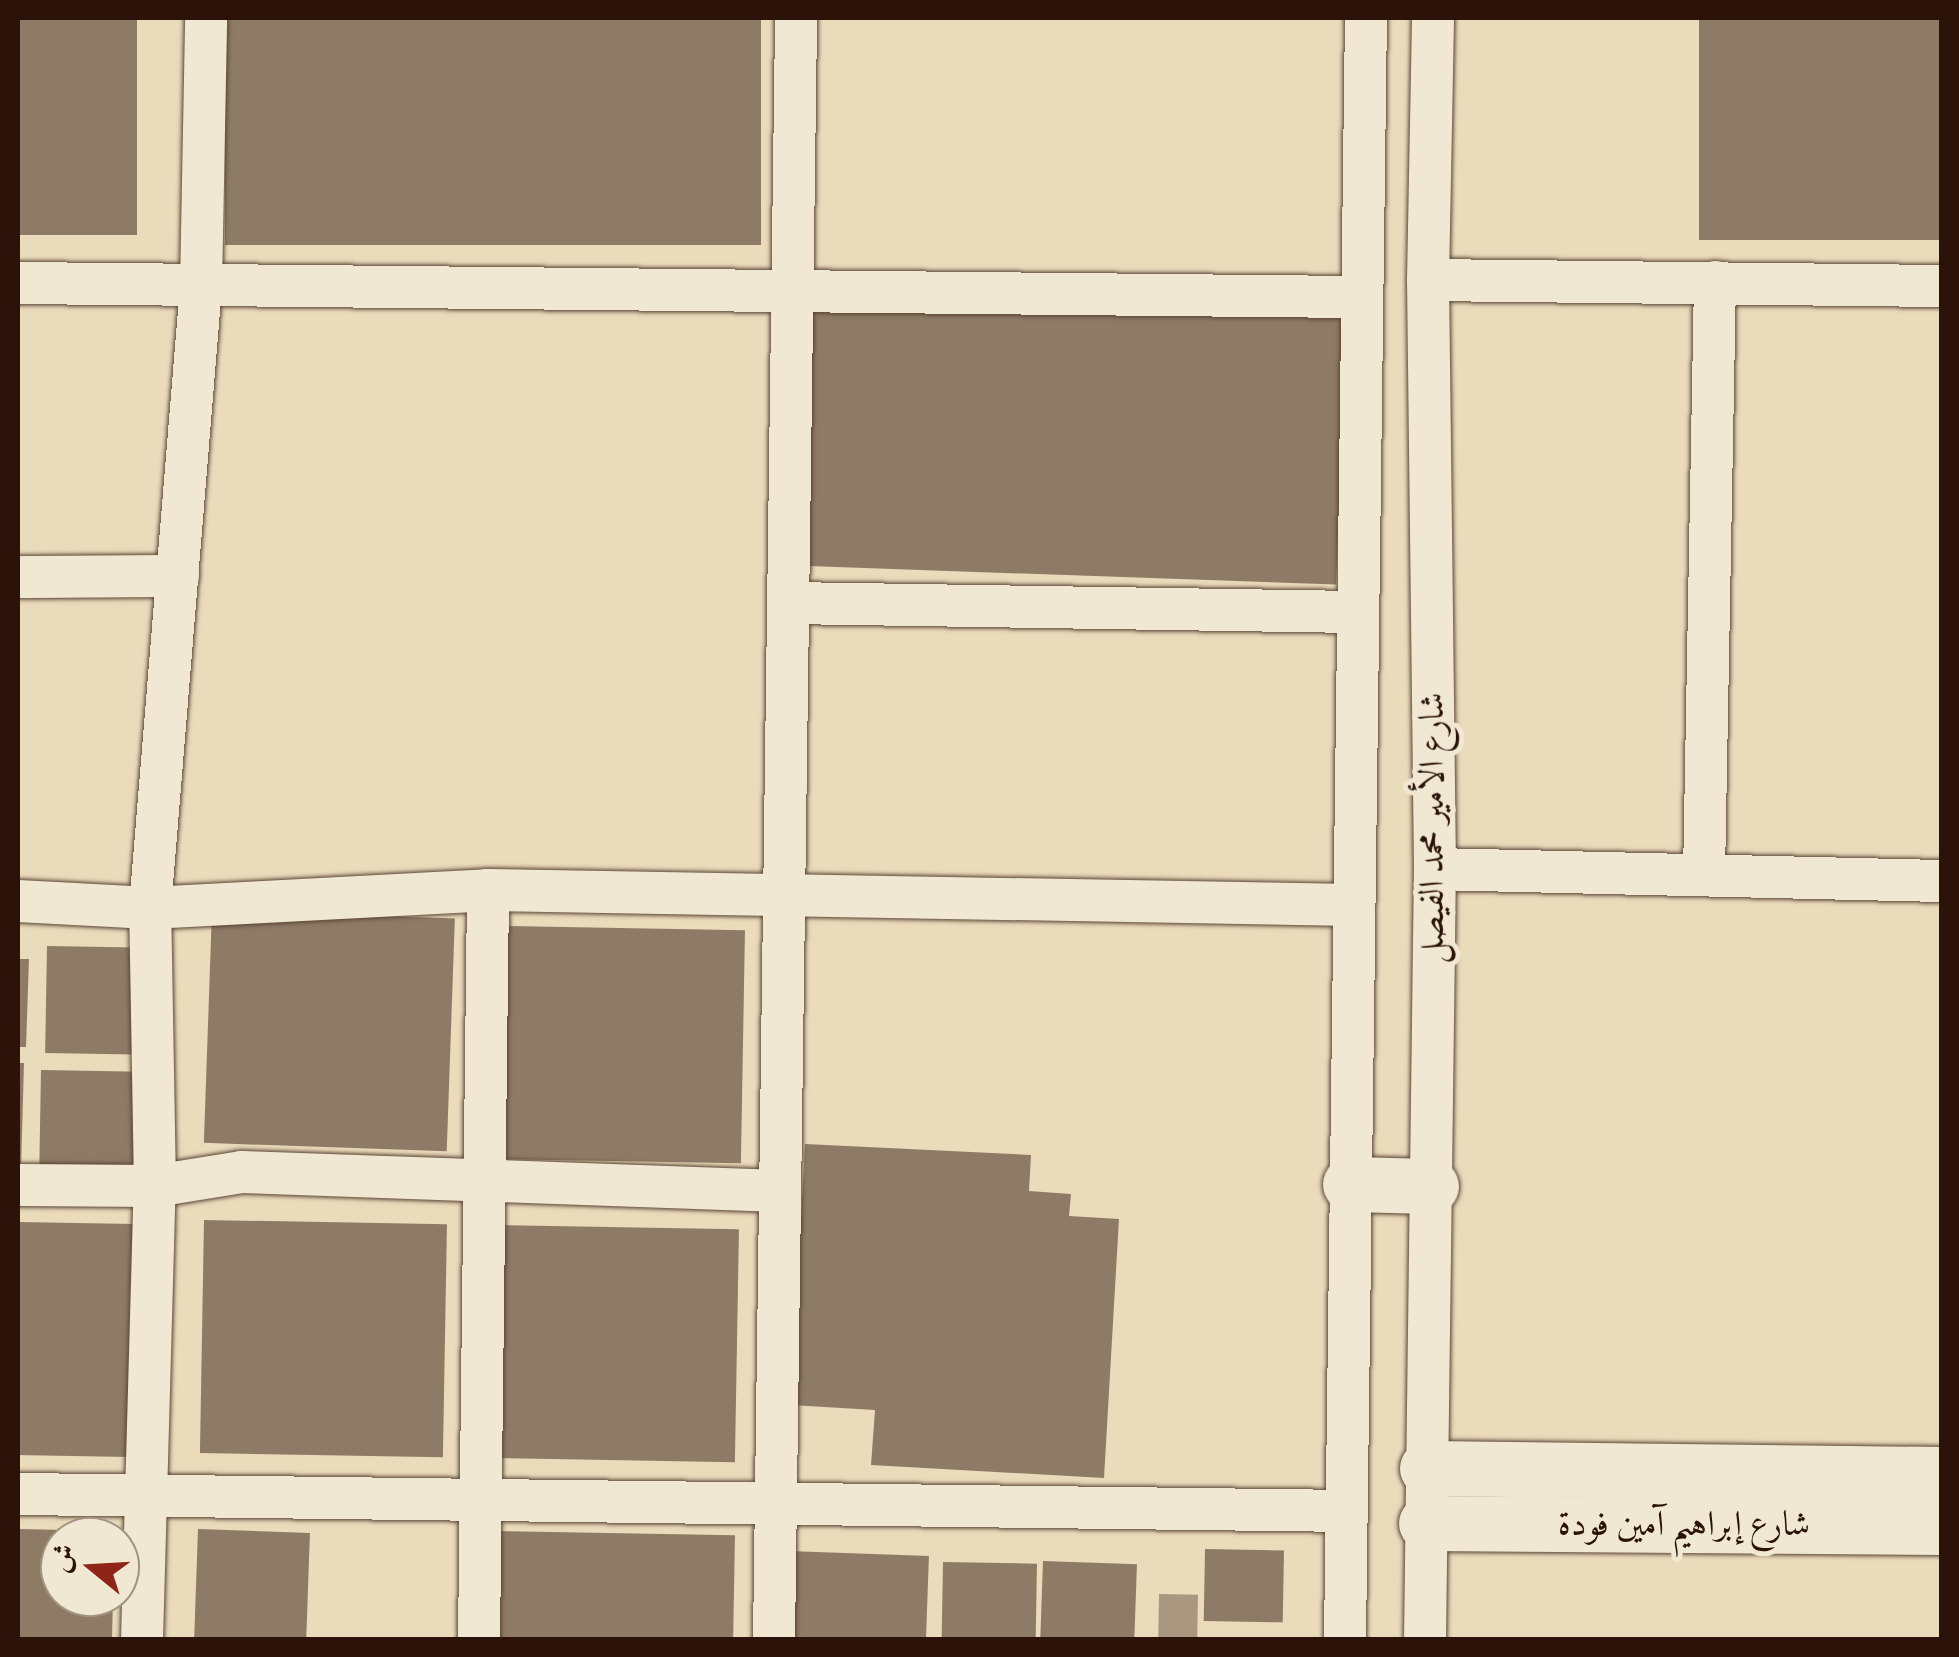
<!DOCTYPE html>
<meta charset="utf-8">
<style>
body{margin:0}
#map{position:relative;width:1959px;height:1657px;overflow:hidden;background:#eadbbb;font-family:"IM FELL DW Pica",Amiri,serif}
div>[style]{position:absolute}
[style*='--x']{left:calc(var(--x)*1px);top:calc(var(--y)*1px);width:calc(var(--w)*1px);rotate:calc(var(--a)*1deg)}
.water>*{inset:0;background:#a9977f;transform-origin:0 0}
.building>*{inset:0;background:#8e7b66;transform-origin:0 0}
.roads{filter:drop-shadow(0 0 2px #5b4536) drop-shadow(0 0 2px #5b4536)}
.street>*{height:42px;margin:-21px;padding:0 21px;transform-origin:21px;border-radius:21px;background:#f1e8d3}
.secondary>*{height:55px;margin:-27.5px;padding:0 27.5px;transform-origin:27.5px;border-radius:27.5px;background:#f1e8d3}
span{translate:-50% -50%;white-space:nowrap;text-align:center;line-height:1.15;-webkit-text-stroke:10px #f1e8d3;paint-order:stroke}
.street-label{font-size:35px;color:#2b130a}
.frame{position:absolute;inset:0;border:20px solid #2b130a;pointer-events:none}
.north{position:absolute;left:40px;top:1517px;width:100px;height:100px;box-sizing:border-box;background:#f1e8d3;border:2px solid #a29383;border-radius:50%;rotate:288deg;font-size:28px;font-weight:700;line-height:40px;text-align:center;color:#2b130a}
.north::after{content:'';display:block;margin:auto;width:35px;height:45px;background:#8f2418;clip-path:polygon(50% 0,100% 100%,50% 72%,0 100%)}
</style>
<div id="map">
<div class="water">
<div style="left:1159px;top:1594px;width:39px;height:45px;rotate:1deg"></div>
</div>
<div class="building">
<div style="left:18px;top:18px;width:119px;height:217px"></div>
<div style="left:225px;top:18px;width:536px;height:227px"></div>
<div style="left:1699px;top:18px;width:243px;height:222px"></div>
<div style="left:811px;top:294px;width:535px;height:272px;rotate:2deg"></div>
<div style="left:212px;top:910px;width:243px;height:233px;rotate:2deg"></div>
<div style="left:502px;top:926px;width:243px;height:233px;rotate:1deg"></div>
<div style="left:47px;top:946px;width:89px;height:107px;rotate:1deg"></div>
<div style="clip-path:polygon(18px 959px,29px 959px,26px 1047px,18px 1047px)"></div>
<div style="clip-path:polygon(18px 1063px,24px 1063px,21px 1170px,18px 1170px)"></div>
<div style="left:41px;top:1070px;width:102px;height:94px;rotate:1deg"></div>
<div style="clip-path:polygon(805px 1144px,1031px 1155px,1029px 1191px,1071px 1194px,1069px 1216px,1119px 1219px,1104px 1478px,871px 1465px,875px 1410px,791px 1405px)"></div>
<div style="left:204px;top:1220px;width:243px;height:233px;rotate:1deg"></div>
<div style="left:18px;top:1222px;width:116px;height:233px;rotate:1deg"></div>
<div style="left:496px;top:1225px;width:243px;height:233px;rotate:1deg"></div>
<div style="clip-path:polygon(18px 1529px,116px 1531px,115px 1537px,60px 1537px,60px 1597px,113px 1597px,112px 1640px,18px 1640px)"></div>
<div style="left:198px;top:1529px;width:112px;height:111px;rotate:2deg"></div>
<div style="left:491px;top:1531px;width:244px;height:109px;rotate:1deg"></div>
<div style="left:1205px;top:1549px;width:79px;height:72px;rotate:1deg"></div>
<div style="left:788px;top:1551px;width:141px;height:89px;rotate:2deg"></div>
<div style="left:1043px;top:1561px;width:94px;height:79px;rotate:2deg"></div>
<div style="left:943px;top:1562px;width:94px;height:78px;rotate:1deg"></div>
</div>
<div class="roads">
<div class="street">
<div style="--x:1428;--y:280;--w:514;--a:0.67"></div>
<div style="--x:18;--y:283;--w:1344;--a:0.6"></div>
<div style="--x:18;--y:577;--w:160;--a:-0.4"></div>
<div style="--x:789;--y:603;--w:569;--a:0.91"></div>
<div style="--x:1435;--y:869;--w:507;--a:1.36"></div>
<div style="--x:1704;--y:875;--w:593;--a:-88.94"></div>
<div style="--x:18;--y:901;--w:132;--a:3"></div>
<div style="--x:150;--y:908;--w:338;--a:-3"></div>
<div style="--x:488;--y:890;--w:866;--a:0.99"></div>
<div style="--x:18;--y:1185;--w:137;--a:0.4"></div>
<div style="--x:155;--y:1186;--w:88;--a:-9.1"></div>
<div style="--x:242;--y:1172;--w:538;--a:2.02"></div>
<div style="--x:18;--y:1494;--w:1328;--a:0.73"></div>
<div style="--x:142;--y:1640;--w:454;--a:-88.4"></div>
<div style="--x:155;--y:1186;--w:278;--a:-91"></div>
<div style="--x:150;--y:908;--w:624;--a:-85.31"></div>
<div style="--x:201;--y:286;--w:268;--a:-88.9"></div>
<div style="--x:479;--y:1640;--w:750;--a:-89.31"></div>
<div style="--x:774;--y:1640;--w:1622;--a:-89.22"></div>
<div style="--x:1345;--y:1640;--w:1622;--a:-89.26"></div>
<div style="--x:1425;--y:1640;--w:771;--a:-89.26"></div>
<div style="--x:1435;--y:869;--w:589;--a:-90.68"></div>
<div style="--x:1428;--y:280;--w:262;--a:-88.9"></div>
</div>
<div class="secondary">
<div style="--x:1350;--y:1184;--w:81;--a:1.4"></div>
<div style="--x:1427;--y:1468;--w:515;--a:0.67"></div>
<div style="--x:1426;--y:1523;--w:516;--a:0.44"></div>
</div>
</div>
<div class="street-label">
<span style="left:1433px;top:828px;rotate:-90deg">شارع الأمير محمد الفيصل</span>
<span style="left:1684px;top:1525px">شارع إبراهيم آمين فودة</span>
</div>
<div class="frame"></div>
<div class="north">ش</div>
</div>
